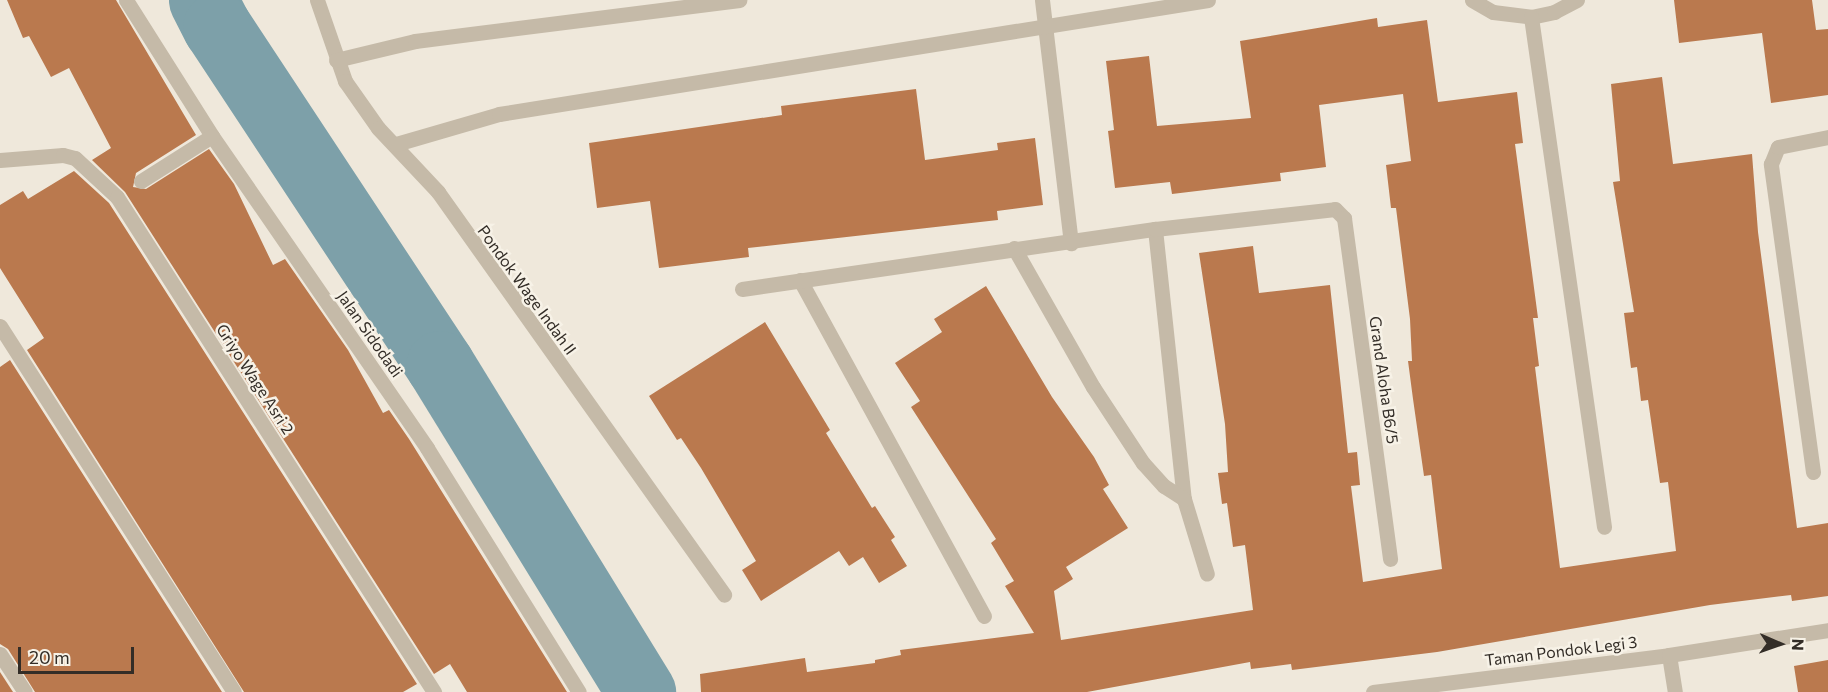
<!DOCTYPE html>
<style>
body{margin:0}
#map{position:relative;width:1828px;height:692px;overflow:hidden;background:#efe8db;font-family:Commissioner,sans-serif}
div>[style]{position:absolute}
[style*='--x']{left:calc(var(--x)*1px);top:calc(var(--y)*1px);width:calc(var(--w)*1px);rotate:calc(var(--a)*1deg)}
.river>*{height:69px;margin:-34.5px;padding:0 34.5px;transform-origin:34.5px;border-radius:34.5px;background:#7da0a9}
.building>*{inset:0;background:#ba794e}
.minor>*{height:15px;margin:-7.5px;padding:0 7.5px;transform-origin:7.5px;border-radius:7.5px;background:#c5baa8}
span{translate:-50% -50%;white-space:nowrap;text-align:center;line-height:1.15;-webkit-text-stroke:5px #f7f2e7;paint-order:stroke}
.street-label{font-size:16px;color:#332d27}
.north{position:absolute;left:1750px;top:614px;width:60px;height:60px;-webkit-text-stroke:4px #f7f2e7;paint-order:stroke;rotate:92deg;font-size:16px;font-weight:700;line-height:24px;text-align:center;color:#332d27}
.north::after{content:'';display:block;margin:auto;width:21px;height:27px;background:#332d27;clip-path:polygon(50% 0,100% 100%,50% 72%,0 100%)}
.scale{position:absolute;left:18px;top:647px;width:116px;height:27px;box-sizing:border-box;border:3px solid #332d27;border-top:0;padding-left:8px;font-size:18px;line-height:21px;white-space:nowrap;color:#332d27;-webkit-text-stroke:4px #f7f2e7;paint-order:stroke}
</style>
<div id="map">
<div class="river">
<div style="--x:203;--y:0;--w:30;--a:63"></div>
<div style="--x:217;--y:27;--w:405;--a:56.6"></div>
<div style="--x:440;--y:365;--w:384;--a:58.4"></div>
</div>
<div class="building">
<div style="clip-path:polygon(7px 0,116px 0,196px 135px,136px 173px,133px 187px,146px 189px,209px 149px,234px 184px,273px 265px,285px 259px,348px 350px,383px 413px,389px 410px,409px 439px,567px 692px,467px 692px,450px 664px,434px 674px,125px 192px,92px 160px,111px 148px,69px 68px,51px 77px,29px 36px,23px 38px)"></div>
<div style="clip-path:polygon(1674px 0,1812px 0,1816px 30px,1828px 29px,1828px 95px,1771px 103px,1762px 33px,1679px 43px)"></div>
<div style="clip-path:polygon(1377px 18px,1378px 27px,1427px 20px,1438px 102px,1517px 92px,1523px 143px,1515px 144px,1538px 318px,1533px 318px,1539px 366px,1535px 367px,1560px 568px,1676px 551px,1668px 482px,1660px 483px,1648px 400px,1641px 401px,1637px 367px,1631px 368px,1624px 313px,1634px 312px,1613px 182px,1620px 181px,1611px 84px,1662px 77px,1673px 164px,1752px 154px,1758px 232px,1797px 528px,1828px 523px,1828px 596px,1792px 601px,1791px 595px,1710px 605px,1437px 652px,1292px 670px,1291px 664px,1251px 669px,1250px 662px,1087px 692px,701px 692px,700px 674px,805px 658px,807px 672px,875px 663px,875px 660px,901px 655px,900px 650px,1034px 633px,1005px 586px,1014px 581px,991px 543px,996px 539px,911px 407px,920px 401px,895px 363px,942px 332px,934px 319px,986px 286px,1052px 397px,1094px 457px,1109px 485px,1103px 489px,1128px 528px,1066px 567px,1073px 579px,1054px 591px,1061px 640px,1253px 610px,1245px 545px,1233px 547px,1227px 503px,1222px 504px,1218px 473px,1228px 472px,1225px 424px,1199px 253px,1253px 246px,1259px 293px,1330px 285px,1348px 453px,1357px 452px,1360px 485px,1351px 486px,1363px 582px,1442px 569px,1431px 475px,1424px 476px,1413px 399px,1408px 361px,1412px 361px,1410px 319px,1396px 208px,1391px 208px,1386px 165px,1411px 161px,1403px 94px,1319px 105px,1326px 167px,1280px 173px,1281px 181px,1172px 194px,1170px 182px,1115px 188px,1108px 131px,1114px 130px,1106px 61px,1149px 56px,1157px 126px,1251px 118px,1240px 41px)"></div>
<div style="clip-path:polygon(916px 89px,925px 160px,998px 150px,997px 143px,1035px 138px,1043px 205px,997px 211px,998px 220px,748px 248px,749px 257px,659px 268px,650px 201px,597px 208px,589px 143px,782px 115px,781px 106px)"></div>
<div style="clip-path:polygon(74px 171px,109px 203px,417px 684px,403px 692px,244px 692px,27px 350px,44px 338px,0 268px,0 205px,23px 191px,28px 199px)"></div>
<div style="clip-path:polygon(765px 322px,830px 430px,826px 433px,872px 508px,875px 506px,895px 537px,891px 540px,907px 566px,879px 583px,863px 557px,849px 566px,839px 551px,761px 601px,742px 570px,756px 561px,701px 468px,681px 438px,677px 440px,649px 396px)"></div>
<div style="clip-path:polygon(10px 360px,222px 692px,35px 692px,8px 649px,0 644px,0 367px)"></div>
<div style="clip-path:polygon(1828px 660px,1828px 692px,1798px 692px,1794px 666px)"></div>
<div style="clip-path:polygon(0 672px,13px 692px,0 692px)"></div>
</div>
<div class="minor">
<div style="--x:126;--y:0;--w:161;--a:57.7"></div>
<div style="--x:212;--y:136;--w:379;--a:55.4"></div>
<div style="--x:427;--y:448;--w:287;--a:58.1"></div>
<div style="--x:317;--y:0;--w:86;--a:70.9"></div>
<div style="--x:345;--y:81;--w:57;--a:54.9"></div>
<div style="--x:378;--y:128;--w:88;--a:46.8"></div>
<div style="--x:438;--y:192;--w:494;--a:54.6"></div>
<div style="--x:1042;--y:0;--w:245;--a:83.2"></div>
<div style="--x:1472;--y:0;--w:24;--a:30"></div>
<div style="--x:1493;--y:12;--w:38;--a:7"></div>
<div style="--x:1531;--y:17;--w:24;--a:-12"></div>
<div style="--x:1554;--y:12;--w:26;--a:-28"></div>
<div style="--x:1531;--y:17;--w:515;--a:81.85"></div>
<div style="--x:336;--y:60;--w:81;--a:-13.5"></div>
<div style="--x:415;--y:41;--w:327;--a:-7.2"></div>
<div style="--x:396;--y:144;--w:107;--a:-16.2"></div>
<div style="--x:499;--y:114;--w:718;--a:-9.13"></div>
<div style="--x:0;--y:160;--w:63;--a:-4.5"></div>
<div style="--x:63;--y:155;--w:12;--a:14"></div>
<div style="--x:75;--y:158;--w:57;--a:42.9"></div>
<div style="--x:117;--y:197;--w:588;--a:57.36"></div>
<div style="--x:141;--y:181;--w:84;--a:-32.4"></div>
<div style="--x:1155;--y:229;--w:272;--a:83.9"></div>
<div style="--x:1184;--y:499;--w:78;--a:73"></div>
<div style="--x:1014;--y:248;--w:160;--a:60.4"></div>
<div style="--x:1093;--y:387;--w:91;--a:56.7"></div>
<div style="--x:1143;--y:463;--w:31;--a:48"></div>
<div style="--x:1164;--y:486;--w:24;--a:33"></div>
<div style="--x:800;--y:280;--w:383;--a:61.3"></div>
<div style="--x:742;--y:289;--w:417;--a:-8.3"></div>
<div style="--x:1155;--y:229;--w:181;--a:-6.3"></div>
<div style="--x:1335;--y:209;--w:13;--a:45"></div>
<div style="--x:1344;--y:218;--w:344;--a:82.3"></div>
<div style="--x:0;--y:326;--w:434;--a:57.4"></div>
<div style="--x:1813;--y:472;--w:311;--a:-97.8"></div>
<div style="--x:1771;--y:164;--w:18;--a:-68"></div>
<div style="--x:1778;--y:147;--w:51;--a:-11.3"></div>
<div style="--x:0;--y:654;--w:45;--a:56.7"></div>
<div style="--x:1669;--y:655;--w:37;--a:81"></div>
<div style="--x:1373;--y:692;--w:298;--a:-7.1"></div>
<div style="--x:1669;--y:655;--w:161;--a:-8.9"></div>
</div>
<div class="street-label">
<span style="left:527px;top:290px;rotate:54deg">Pondok Wage Indah II</span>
<span style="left:370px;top:334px;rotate:55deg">Jalan Sidodadi</span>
<span style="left:255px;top:379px;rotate:57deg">Griyo Wage Asri 2</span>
<span style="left:1384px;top:380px;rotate:82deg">Grand Aloha B6/5</span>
<span style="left:1561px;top:651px;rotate:-7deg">Taman Pondok Legi 3</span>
</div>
<div class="north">N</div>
<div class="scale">20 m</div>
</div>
